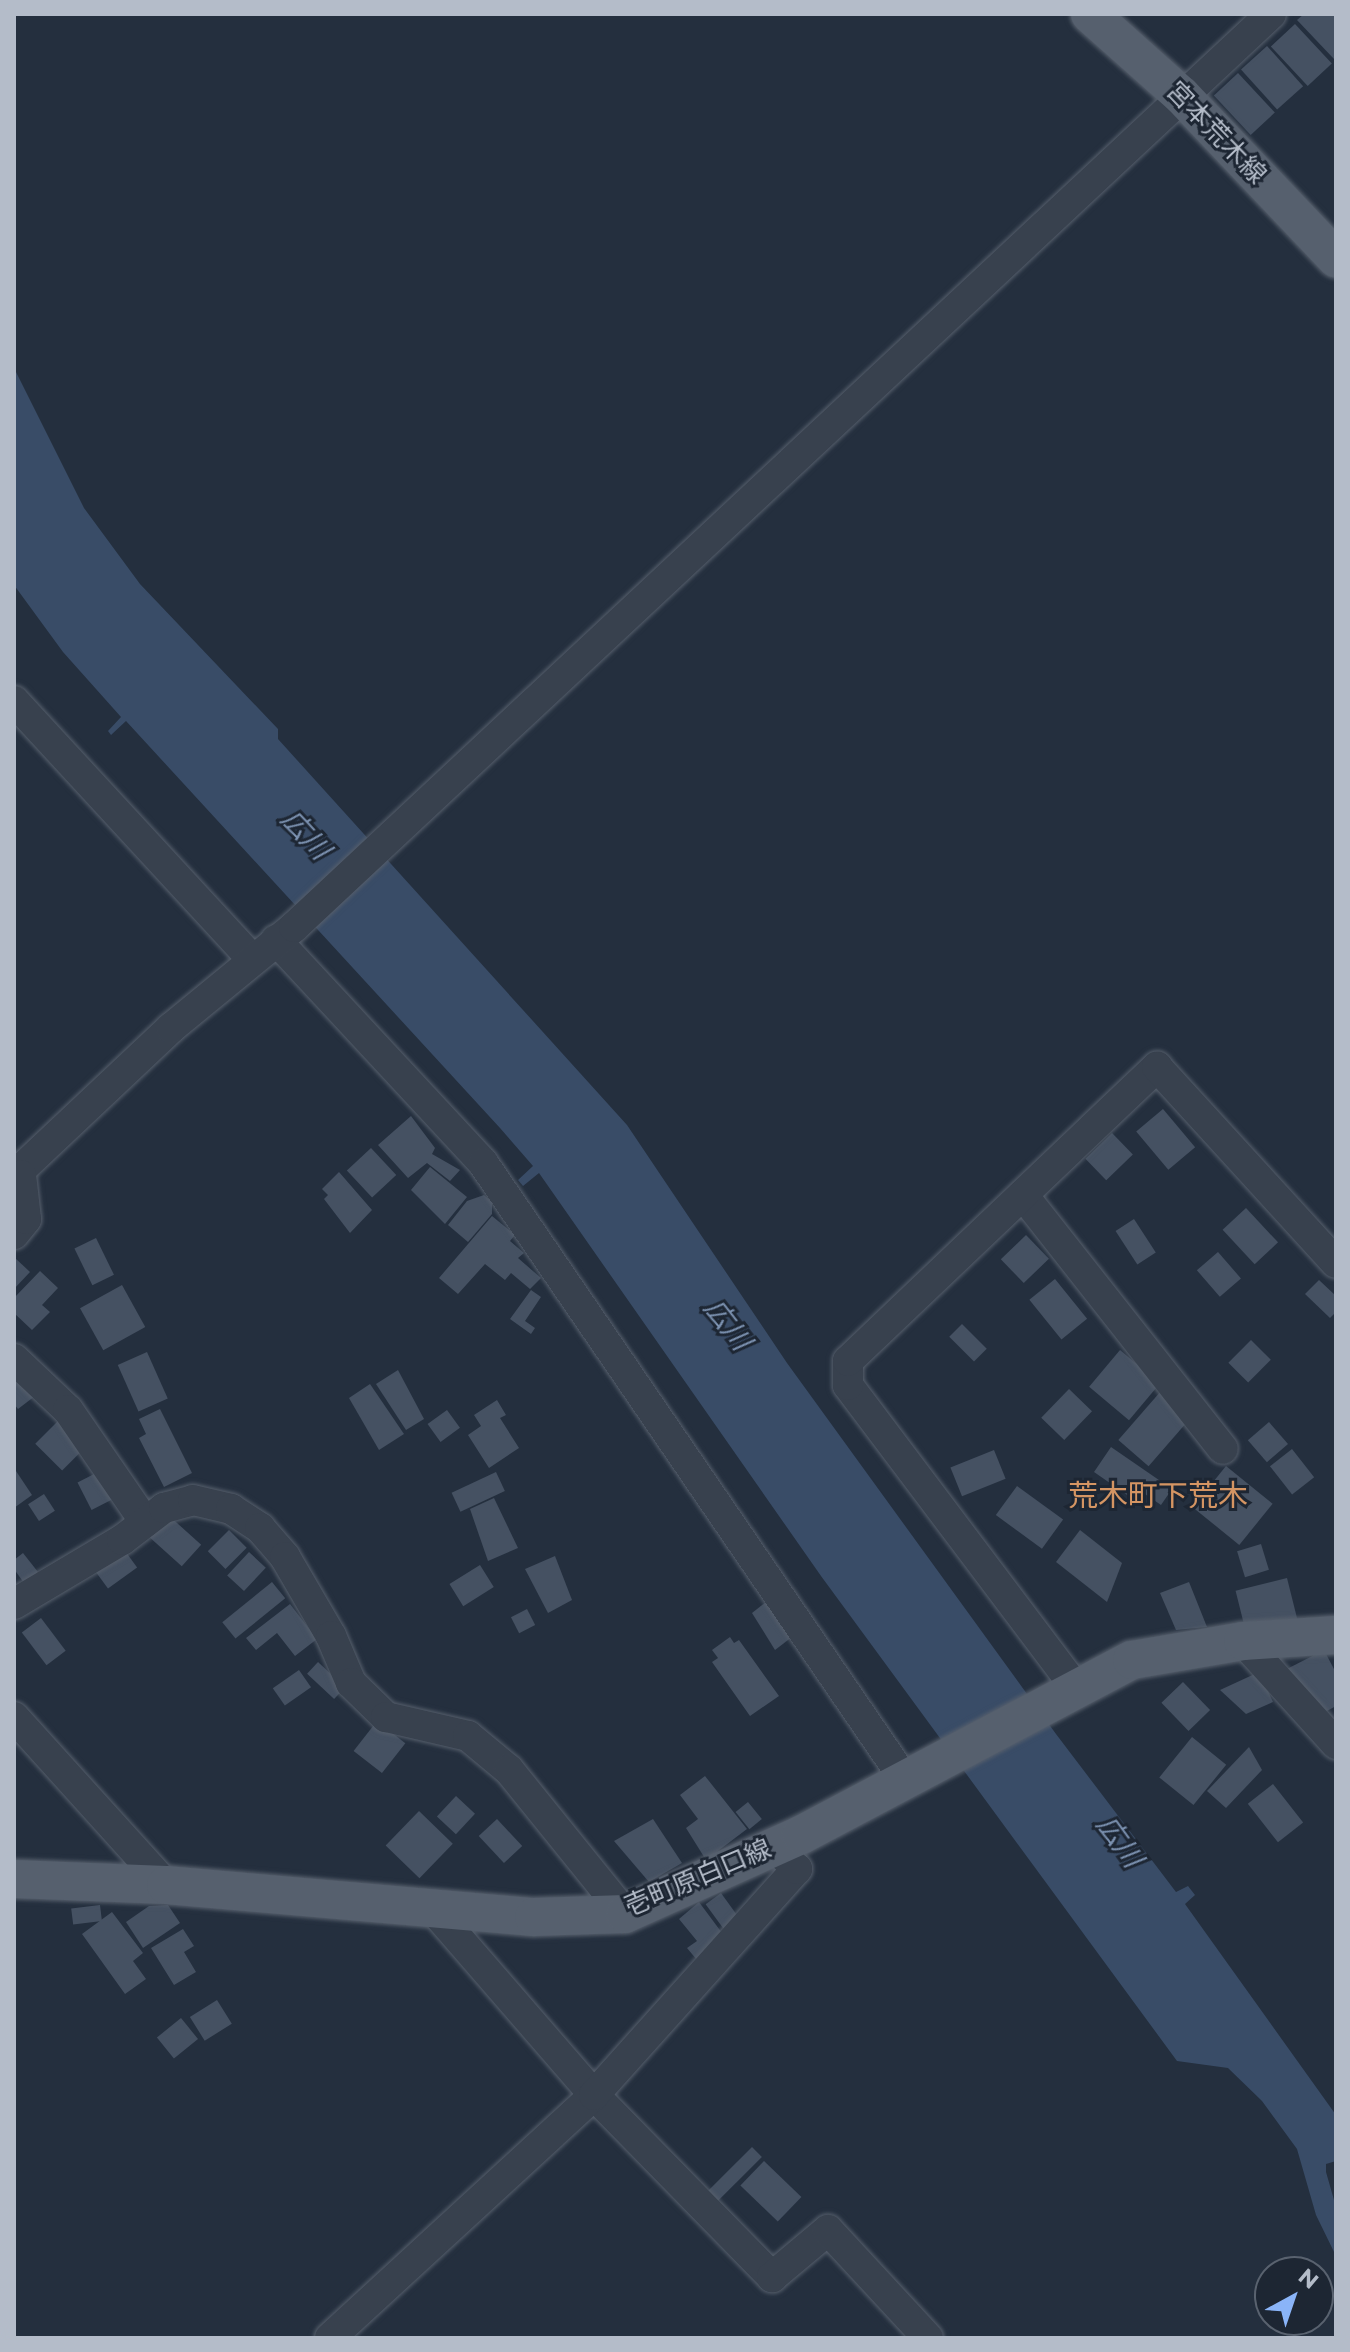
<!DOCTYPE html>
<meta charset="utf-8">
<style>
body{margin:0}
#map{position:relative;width:1350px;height:2352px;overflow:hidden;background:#242f3e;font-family:Montserrat,"Noto Sans JP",sans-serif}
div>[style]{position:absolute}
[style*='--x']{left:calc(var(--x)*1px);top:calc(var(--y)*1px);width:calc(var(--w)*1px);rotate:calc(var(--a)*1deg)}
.water>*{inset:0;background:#394c67}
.building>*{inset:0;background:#455162;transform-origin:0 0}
.roads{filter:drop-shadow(0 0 2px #565f6c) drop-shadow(0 0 2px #565f6c)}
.minor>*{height:30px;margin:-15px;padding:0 15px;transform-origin:15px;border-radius:15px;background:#38414e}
.major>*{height:38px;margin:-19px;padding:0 19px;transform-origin:19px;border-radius:19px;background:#56606e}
span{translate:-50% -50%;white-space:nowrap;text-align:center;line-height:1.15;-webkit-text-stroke:6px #1d2633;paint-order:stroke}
.street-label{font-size:26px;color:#b4bcc9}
.water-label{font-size:28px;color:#7c92b1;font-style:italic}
.quarter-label{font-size:30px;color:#d59563}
.frame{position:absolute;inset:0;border:16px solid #b4bcc9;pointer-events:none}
.north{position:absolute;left:1254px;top:2256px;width:80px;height:80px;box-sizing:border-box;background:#1d2633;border:2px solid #59626f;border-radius:50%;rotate:40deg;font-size:22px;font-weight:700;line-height:32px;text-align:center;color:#b4bcc9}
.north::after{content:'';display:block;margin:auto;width:28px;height:36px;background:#8ab4f8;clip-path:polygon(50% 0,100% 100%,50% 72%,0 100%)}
</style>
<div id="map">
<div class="water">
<div style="clip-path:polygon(14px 368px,84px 508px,140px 584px,278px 729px,278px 739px,627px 1125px,787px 1363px,1056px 1734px,1176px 1892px,1188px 1886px,1195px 1895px,1185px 1904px,1336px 2115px,1336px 2161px,1326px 2164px,1326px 2172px,1336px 2207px,1336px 2256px,1316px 2215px,1297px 2149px,1262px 2101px,1228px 2068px,1177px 2061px,821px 1576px,539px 1173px,523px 1186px,518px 1180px,533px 1166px,500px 1128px,126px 721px,111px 735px,108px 731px,121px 717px,63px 652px,14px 585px)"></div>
</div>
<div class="building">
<div style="clip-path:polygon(1304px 14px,1336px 14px,1334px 59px,1297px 20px)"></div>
<div style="left:1295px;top:24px;width:54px;height:33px;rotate:47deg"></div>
<div style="left:1267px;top:46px;width:54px;height:35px;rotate:48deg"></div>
<div style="left:1238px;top:73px;width:54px;height:33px;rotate:47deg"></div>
<div style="left:1163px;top:1109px;width:50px;height:35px;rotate:50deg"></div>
<div style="clip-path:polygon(411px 1116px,435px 1148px,432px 1154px,460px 1170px,450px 1181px,427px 1163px,408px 1178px,378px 1145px)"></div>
<div style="left:1112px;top:1133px;width:30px;height:37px;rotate:46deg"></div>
<div style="left:371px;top:1148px;width:37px;height:33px;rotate:47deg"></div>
<div style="clip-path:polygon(430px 1167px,467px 1197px,445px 1224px,411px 1190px)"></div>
<div style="clip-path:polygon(339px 1172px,372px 1210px,350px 1233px,324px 1199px,328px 1195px,322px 1189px)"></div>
<div style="clip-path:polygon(484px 1195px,492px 1202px,492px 1214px,468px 1242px,448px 1225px,467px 1201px)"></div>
<div style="left:1246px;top:1208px;width:47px;height:32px;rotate:47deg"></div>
<div style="clip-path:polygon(492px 1216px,515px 1235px,510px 1241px,524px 1253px,518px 1258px,541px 1278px,530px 1289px,511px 1273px,505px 1280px,485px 1264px,458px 1294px,439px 1278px)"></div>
<div style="left:1134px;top:1219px;width:40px;height:22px;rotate:57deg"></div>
<div style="left:1026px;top:1235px;width:33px;height:35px;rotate:46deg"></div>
<div style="left:96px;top:1238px;width:41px;height:24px;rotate:64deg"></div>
<div style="left:1218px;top:1252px;width:35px;height:28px;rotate:49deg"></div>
<div style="clip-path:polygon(14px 1257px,30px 1272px,14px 1289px)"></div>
<div style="clip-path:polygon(40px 1271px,58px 1288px,42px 1305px,50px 1312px,32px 1330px,14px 1313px,14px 1298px)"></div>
<div style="left:1055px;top:1279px;width:51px;height:33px;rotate:51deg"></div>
<div style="clip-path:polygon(1319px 1280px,1336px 1296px,1336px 1312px,1330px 1318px,1305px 1294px)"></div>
<div style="left:122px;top:1285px;width:48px;height:48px;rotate:61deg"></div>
<div style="clip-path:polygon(531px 1290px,541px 1297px,525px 1321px,535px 1328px,531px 1334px,510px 1319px)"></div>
<div style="left:962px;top:1324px;width:35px;height:18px;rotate:45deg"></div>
<div style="left:1251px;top:1340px;width:28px;height:32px;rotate:45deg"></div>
<div style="left:1120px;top:1350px;width:52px;height:48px;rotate:40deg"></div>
<div style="left:147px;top:1352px;width:51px;height:32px;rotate:66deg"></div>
<div style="clip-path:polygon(398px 1370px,424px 1419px,406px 1430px,376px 1384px)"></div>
<div style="clip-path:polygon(14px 1374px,35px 1396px,18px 1409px,14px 1404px)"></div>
<div style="clip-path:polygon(370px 1384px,404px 1434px,379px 1450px,349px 1398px)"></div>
<div style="left:1069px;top:1389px;width:32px;height:40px;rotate:44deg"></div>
<div style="left:1161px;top:1391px;width:40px;height:65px;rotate:41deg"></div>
<div style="clip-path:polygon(497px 1400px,506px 1415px,500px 1418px,519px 1448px,489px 1468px,468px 1435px,481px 1426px,474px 1415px)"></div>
<div style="clip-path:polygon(160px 1409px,192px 1473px,164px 1487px,139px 1438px,146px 1434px,139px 1419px)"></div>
<div style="left:447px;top:1410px;width:22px;height:24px;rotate:54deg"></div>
<div style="left:60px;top:1419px;width:38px;height:35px;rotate:45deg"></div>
<div style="left:1269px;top:1422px;width:29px;height:28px;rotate:49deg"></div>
<div style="clip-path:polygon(1111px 1447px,1172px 1489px,1161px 1505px,1139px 1490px,1133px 1499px,1094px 1472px)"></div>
<div style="left:1292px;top:1449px;width:36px;height:28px;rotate:52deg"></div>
<div style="left:994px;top:1450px;width:31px;height:47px;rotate:68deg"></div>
<div style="left:1226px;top:1466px;width:60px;height:53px;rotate:39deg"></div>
<div style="clip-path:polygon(14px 1468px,32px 1495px,14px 1508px)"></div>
<div style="left:98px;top:1472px;width:31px;height:23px;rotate:63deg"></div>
<div style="left:496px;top:1472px;width:21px;height:49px;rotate:65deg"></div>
<div style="left:1017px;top:1486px;width:57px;height:36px;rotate:36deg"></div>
<div style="left:44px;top:1494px;width:20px;height:19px;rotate:57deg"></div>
<div style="clip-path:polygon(494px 1498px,518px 1548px,488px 1561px,470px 1509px)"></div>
<div style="left:167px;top:1514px;width:46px;height:29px;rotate:42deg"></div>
<div style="left:229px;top:1530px;width:25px;height:30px;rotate:45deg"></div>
<div style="clip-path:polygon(1080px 1530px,1122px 1563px,1107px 1602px,1056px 1562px)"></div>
<div style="left:1261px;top:1544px;width:27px;height:25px;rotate:73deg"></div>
<div style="left:123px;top:1548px;width:24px;height:36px;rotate:54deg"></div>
<div style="left:249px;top:1552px;width:23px;height:32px;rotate:43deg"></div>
<div style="clip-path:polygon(23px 1553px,38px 1572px,24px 1583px,14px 1569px,14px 1560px)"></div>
<div style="clip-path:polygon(555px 1556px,572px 1600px,548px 1613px,525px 1569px)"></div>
<div style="left:480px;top:1565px;width:26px;height:36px;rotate:58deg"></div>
<div style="left:1287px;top:1578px;width:50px;height:53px;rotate:76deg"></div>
<div style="left:272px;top:1582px;width:21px;height:64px;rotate:51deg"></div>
<div style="clip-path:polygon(1189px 1582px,1207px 1627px,1176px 1630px,1160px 1593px)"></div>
<div style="clip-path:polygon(766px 1602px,792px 1637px,775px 1650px,752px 1613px)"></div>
<div style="clip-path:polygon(290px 1604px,317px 1639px,295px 1656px,277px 1633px,256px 1650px,246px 1638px)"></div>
<div style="left:527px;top:1609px;width:18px;height:18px;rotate:63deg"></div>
<div style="left:41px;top:1618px;width:41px;height:24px;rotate:53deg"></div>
<div style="clip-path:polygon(730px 1637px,734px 1643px,739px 1640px,779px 1696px,750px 1716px,712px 1662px,718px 1658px,712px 1650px)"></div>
<div style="clip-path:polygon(1324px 1650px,1336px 1673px,1336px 1706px,1327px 1711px,1312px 1703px,1283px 1671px)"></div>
<div style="left:318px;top:1662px;width:37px;height:16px;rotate:43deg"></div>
<div style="left:299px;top:1670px;width:21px;height:32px;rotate:55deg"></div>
<div style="clip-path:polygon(1259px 1672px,1273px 1702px,1246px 1714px,1220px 1690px)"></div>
<div style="left:1183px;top:1682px;width:39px;height:30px;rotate:46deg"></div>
<div style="left:377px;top:1721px;width:36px;height:38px;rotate:38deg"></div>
<div style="left:1192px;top:1737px;width:44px;height:52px;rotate:39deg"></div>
<div style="clip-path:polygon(1249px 1747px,1262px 1770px,1226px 1808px,1207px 1791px)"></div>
<div style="clip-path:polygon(705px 1776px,747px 1829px,706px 1860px,686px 1828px,698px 1819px,680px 1795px)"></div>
<div style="left:1273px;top:1784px;width:49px;height:32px;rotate:52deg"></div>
<div style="left:456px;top:1796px;width:26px;height:28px;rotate:43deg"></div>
<div style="left:748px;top:1802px;width:22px;height:16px;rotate:51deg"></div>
<div style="left:419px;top:1811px;width:47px;height:48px;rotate:44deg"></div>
<div style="left:497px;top:1819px;width:37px;height:25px;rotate:47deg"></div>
<div style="clip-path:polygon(653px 1819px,682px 1863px,649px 1882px,614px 1841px)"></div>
<div style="left:721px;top:1893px;width:32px;height:19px;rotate:54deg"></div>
<div style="clip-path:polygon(699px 1902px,728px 1941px,702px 1966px,687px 1948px,697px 1941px,679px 1919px)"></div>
<div style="left:100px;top:1905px;width:16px;height:29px;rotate:83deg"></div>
<div style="clip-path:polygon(168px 1905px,180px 1923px,143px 1948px,126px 1922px,149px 1906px)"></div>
<div style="clip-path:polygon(112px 1912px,143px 1953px,133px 1961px,146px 1979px,125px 1994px,82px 1934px)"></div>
<div style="clip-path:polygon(183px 1929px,194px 1946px,184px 1952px,196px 1972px,174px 1985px,151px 1948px)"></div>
<div style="left:217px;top:2000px;width:28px;height:32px;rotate:58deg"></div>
<div style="left:181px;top:2018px;width:27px;height:31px;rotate:51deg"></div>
<div style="left:752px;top:2147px;width:14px;height:62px;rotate:45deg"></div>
<div style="left:764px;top:2161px;width:52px;height:34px;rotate:44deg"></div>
</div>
<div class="roads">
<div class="minor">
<div style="--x:14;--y:701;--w:351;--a:47.3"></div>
<div style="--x:276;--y:940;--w:304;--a:47.1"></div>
<div style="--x:483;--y:1163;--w:744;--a:55.63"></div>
<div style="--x:14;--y:1176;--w:216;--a:-43.3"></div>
<div style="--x:171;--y:1028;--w:159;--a:-39.4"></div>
<div style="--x:294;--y:927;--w:1337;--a:-43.06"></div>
<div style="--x:1023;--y:1195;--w:323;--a:51.8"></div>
<div style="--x:14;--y:1234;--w:19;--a:-51"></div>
<div style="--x:26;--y:1219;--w:44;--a:-96.5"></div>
<div style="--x:14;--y:1359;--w:74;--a:43.4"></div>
<div style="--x:68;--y:1410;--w:136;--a:55.5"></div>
<div style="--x:14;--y:1604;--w:126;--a:-30.7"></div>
<div style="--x:122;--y:1540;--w:53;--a:-37.3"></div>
<div style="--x:164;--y:1508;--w:30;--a:-15"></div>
<div style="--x:193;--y:1500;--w:39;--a:13"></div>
<div style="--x:231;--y:1509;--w:35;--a:33"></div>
<div style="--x:260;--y:1528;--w:38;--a:49"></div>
<div style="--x:285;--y:1557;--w:91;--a:59.8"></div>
<div style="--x:331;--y:1636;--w:51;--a:66.9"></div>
<div style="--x:351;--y:1683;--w:49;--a:44.2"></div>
<div style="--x:386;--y:1717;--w:84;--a:13"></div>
<div style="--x:468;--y:1736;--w:53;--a:39.7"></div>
<div style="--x:509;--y:1770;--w:185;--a:51.1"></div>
<div style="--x:1243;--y:1641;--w:139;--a:47.9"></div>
<div style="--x:1076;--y:1688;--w:379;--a:-127"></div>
<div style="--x:848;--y:1385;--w:24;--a:-90"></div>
<div style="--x:848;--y:1361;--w:427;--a:-43.6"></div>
<div style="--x:1157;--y:1067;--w:265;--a:47.6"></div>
<div style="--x:14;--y:1717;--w:227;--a:47.9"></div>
<div style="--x:432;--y:1908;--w:247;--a:49.1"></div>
<div style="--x:594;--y:2095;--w:255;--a:45.6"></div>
<div style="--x:772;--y:2277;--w:73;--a:-40"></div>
<div style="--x:828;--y:2230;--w:147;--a:47.2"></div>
<div style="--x:330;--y:2338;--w:359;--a:-42.6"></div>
<div style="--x:594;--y:2095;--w:304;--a:-48.1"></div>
<div style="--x:797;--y:1869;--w:33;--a:-136"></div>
</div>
<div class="major">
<div style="--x:1090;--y:14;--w:123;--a:41.7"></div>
<div style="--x:1182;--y:96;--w:224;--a:46.5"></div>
<div style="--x:14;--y:1879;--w:152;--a:2.3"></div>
<div style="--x:166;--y:1885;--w:369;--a:5"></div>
<div style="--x:534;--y:1917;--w:91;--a:-1.9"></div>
<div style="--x:625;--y:1914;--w:193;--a:-24.2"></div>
<div style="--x:801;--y:1835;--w:374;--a:-27.9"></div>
<div style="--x:1132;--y:1660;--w:113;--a:-9.7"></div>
<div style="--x:1243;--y:1641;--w:93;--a:-3.7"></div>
</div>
</div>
<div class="street-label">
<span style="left:1216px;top:133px;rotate:46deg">宮本荒木線</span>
<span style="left:698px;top:1878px;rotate:-23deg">壱町原白口線</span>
</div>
<div class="water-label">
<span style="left:306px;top:834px;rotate:47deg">広川</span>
<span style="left:728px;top:1324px;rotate:52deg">広川</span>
<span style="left:1120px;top:1841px;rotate:54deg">広川</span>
</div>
<div class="quarter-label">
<span style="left:1158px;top:1496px">荒木町下荒木</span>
</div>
<div class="frame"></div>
<div class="north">N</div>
</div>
